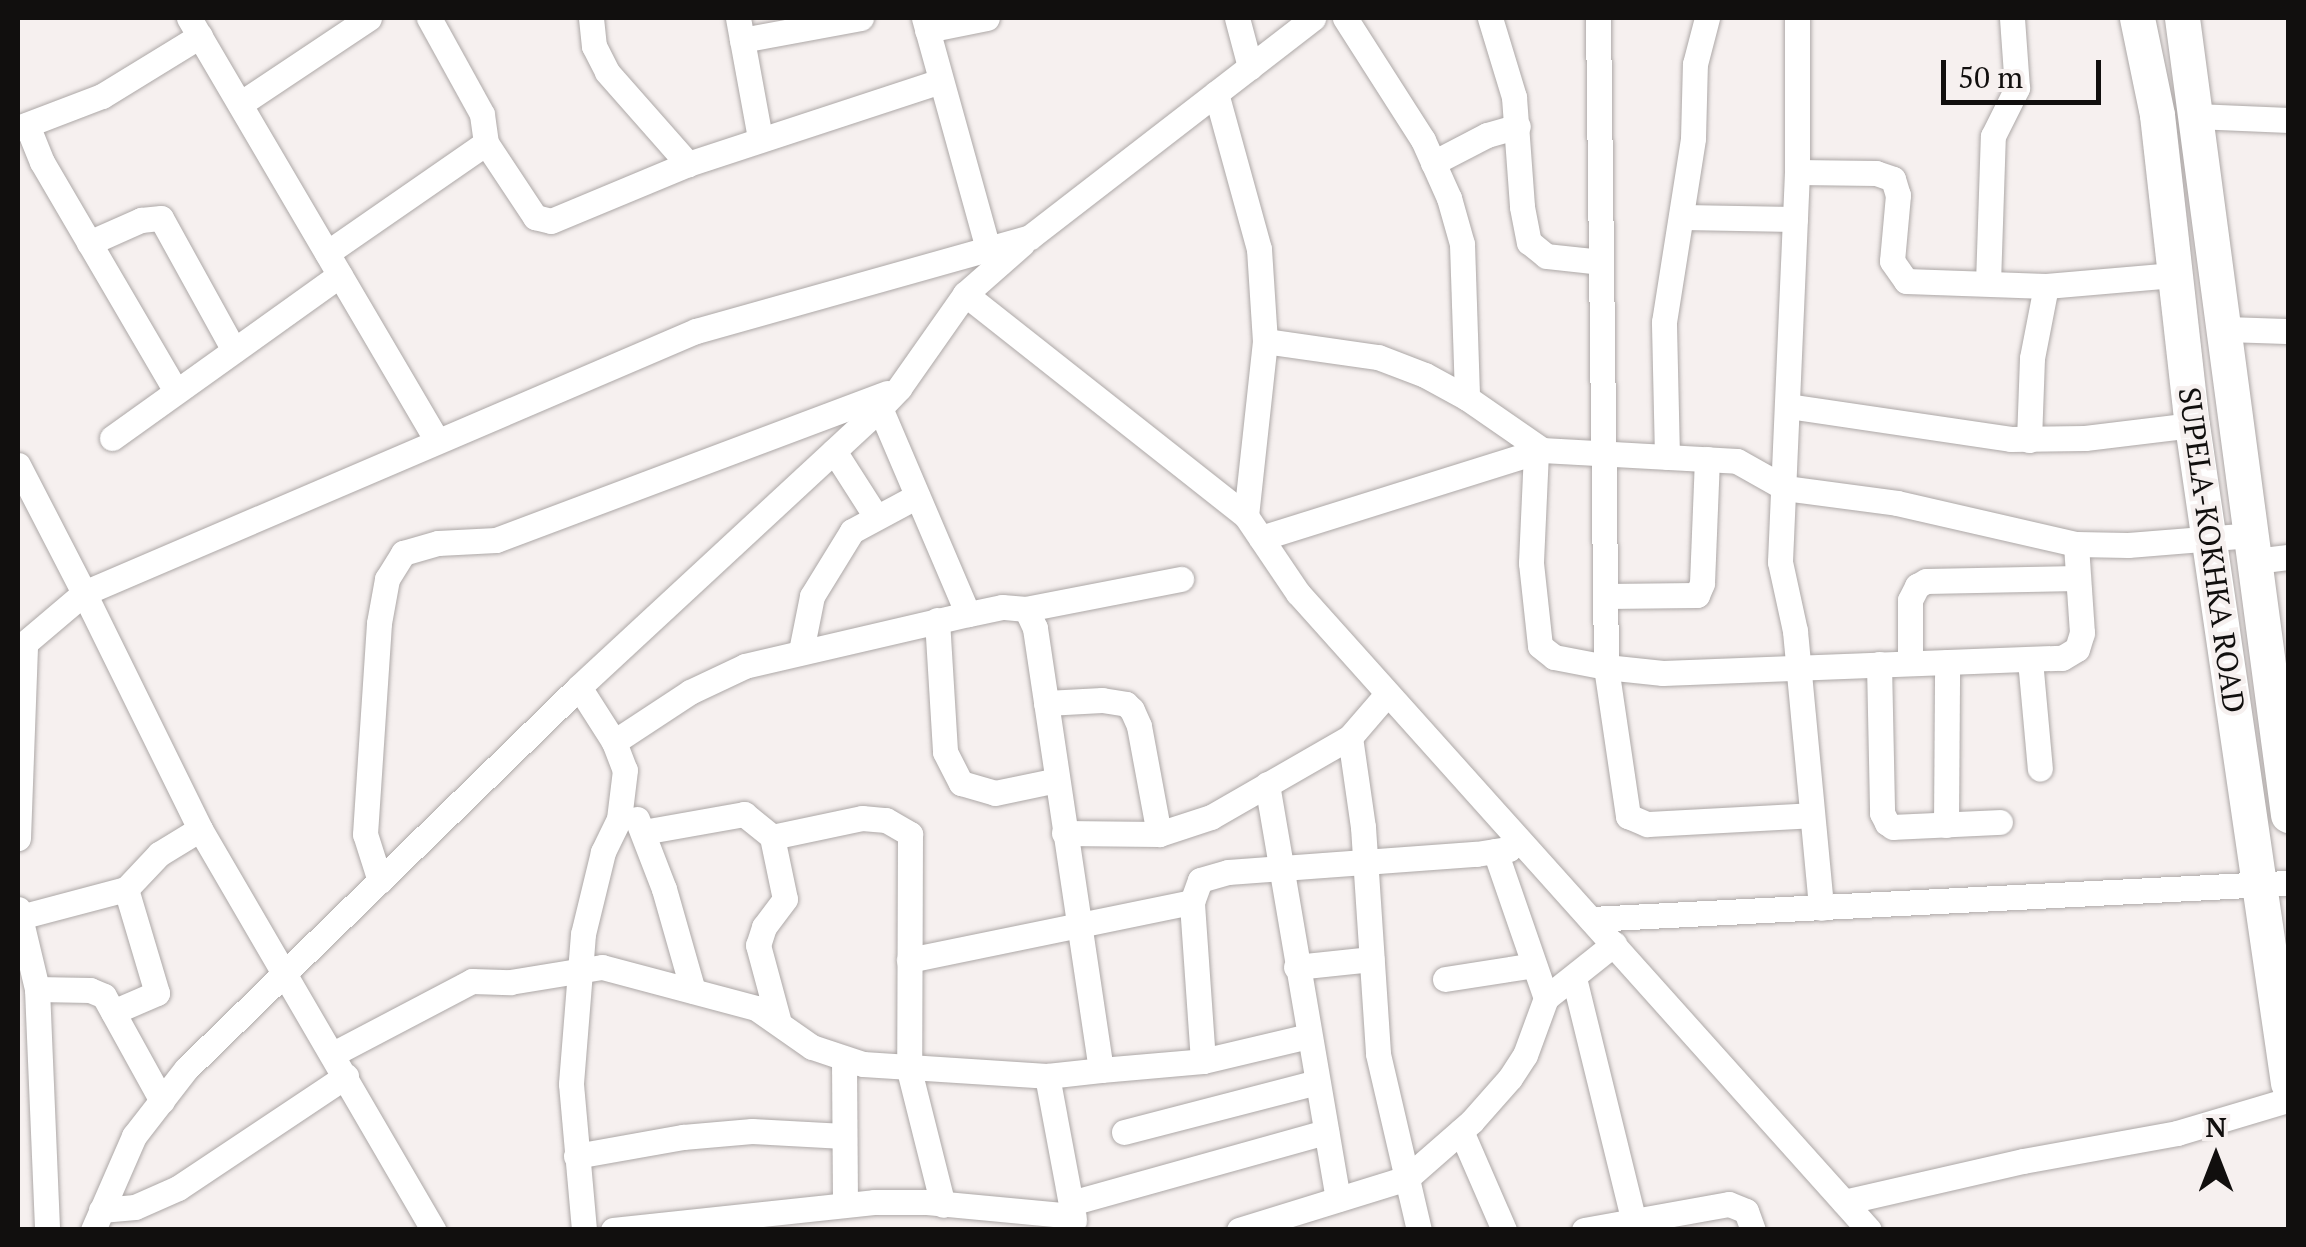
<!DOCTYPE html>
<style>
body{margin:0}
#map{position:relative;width:2306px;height:1247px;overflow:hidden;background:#f6f0ef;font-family:"PT Serif",serif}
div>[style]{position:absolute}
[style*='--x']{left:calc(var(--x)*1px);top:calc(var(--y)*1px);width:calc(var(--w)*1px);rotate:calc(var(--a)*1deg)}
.roads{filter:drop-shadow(0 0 2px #ada8a7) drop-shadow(0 0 2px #ada8a7)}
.street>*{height:25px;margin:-12.5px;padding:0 12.5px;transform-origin:12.5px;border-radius:12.5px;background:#fff}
.secondary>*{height:35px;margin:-17.5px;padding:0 17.5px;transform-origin:17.5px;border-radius:17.5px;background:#fff}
span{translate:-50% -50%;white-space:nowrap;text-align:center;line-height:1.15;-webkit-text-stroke:9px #f6f0ef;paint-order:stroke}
.street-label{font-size:30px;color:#110f0e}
.frame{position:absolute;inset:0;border:20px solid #110f0e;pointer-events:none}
.north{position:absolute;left:2166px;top:1107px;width:100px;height:100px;-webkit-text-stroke:8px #f6f0ef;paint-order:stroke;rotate:0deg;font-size:28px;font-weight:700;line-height:40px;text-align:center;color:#110f0e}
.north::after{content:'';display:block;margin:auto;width:35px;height:45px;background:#110f0e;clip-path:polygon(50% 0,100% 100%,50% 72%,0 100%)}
.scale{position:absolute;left:1941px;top:60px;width:160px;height:45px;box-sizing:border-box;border:5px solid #110f0e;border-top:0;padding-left:12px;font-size:30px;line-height:35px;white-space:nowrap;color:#110f0e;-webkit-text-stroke:8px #f6f0ef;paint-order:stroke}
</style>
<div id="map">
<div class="roads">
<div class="street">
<div style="--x:189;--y:18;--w:490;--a:59.6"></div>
<div style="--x:591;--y:18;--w:28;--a:84"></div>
<div style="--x:594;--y:46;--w:29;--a:63"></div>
<div style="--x:607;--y:72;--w:123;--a:48.6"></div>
<div style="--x:738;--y:18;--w:122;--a:79.6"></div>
<div style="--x:924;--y:18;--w:240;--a:74.5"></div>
<div style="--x:1237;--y:18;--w:51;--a:75.1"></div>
<div style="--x:1345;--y:18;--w:145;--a:57.4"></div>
<div style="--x:1423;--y:140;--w:64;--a:65.9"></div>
<div style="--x:1449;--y:198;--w:48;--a:74.2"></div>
<div style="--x:1462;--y:244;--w:154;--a:88.1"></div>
<div style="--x:1490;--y:18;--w:83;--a:73.1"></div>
<div style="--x:1514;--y:97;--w:110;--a:85.8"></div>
<div style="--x:1522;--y:207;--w:36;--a:79"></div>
<div style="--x:1529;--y:242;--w:22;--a:39"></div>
<div style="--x:1546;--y:256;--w:55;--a:6.2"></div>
<div style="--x:1598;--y:18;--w:649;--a:89.29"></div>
<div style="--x:1606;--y:667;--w:151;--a:81.6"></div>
<div style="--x:1628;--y:816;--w:21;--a:23"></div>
<div style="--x:1647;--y:824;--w:165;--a:-3.1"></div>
<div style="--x:1797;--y:18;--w:154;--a:90"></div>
<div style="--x:1797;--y:172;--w:390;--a:92.5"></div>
<div style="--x:1780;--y:562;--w:71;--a:77.7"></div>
<div style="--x:1795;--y:631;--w:278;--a:84.6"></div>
<div style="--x:927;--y:30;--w:61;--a:-11.3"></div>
<div style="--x:742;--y:40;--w:121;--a:-10.5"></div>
<div style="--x:1216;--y:93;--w:162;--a:74.6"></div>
<div style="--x:1259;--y:249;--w:92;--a:86.3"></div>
<div style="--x:1265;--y:341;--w:176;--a:96.2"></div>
<div style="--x:240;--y:104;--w:155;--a:-33.7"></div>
<div style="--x:2196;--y:116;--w:92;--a:2.5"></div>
<div style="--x:27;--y:125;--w:40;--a:68"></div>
<div style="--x:42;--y:162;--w:265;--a:59.7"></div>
<div style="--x:18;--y:128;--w:90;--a:-20.9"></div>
<div style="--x:102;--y:96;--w:115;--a:-31.5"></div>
<div style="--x:486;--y:143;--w:89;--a:56.5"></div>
<div style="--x:535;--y:217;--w:16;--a:14"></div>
<div style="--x:551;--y:221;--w:148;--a:-22.6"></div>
<div style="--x:688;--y:164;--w:265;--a:-18.2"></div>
<div style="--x:1433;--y:163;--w:61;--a:-27.4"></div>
<div style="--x:1487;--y:135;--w:32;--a:-16"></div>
<div style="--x:1797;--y:172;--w:79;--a:0.7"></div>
<div style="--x:1876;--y:173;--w:18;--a:19"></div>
<div style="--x:1893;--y:179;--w:17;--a:73"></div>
<div style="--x:1898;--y:195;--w:66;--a:95.2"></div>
<div style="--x:1892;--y:261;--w:24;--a:55"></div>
<div style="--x:1906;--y:281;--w:140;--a:2"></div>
<div style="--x:2046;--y:286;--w:128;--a:-4.9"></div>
<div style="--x:1682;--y:217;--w:113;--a:1"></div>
<div style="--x:89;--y:243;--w:57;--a:-23.9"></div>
<div style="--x:141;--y:220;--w:20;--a:-6"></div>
<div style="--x:161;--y:218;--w:151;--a:61.1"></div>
<div style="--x:327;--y:253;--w:193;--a:-34.7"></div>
<div style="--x:486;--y:143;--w:29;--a:-98"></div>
<div style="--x:482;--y:114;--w:110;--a:-118.9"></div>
<div style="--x:1988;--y:283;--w:147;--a:-88.1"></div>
<div style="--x:1993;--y:136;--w:54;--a:-63.4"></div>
<div style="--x:2017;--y:88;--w:70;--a:-94.1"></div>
<div style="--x:965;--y:294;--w:358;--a:38.3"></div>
<div style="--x:1246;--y:516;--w:93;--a:56"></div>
<div style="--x:1298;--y:593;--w:855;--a:48.13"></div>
<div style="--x:2224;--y:329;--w:64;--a:1.8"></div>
<div style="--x:1265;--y:341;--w:114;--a:8.1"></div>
<div style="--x:1378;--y:357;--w:50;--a:21"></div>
<div style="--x:1425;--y:375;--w:48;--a:28.7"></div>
<div style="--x:1467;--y:398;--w:91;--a:34.7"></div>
<div style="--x:1788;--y:406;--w:225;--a:8.4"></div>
<div style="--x:2011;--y:439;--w:74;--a:-0.8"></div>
<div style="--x:2085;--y:438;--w:108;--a:-6.9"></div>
<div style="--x:880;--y:408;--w:224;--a:66.9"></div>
<div style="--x:112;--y:438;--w:280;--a:-35.6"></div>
<div style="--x:2029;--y:440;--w:82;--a:-87.9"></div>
<div style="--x:2032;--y:358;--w:73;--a:-79"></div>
<div style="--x:834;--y:451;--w:76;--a:57.4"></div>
<div style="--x:1536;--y:452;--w:111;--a:92.6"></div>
<div style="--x:1531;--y:563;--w:83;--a:83.8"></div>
<div style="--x:1540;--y:646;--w:18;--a:38"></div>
<div style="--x:1554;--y:657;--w:53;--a:10.9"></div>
<div style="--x:1606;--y:667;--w:57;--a:6"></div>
<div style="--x:1663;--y:673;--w:399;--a:-2.2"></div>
<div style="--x:2062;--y:658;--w:17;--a:-31"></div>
<div style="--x:2077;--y:649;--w:17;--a:-73"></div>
<div style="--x:2082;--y:633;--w:89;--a:-93.9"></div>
<div style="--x:1667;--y:457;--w:135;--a:-91.3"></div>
<div style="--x:1664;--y:322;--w:186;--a:-81"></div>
<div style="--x:1693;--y:138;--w:74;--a:-88.5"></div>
<div style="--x:1695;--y:64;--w:48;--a:-75.4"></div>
<div style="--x:18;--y:465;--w:144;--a:62.7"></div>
<div style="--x:84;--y:593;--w:666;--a:-23.18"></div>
<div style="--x:696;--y:331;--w:347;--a:-15.7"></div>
<div style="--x:1030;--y:237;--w:358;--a:-37.7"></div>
<div style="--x:1261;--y:538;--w:294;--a:-17.4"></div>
<div style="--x:1542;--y:450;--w:195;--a:3.2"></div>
<div style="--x:1737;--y:461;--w:55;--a:29.4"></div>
<div style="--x:1785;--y:488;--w:113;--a:7.6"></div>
<div style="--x:1897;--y:503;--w:184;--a:12.9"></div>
<div style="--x:2076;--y:544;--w:52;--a:1.1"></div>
<div style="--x:2128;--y:545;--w:123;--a:-4.6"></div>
<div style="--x:2255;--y:561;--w:33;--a:-7"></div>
<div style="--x:1606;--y:596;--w:91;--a:-0.6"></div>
<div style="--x:1697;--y:595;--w:13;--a:-67"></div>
<div style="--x:1702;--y:583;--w:124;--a:-87.7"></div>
<div style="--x:1026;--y:609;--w:158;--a:-11"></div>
<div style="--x:937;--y:620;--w:132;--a:86.5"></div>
<div style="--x:945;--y:752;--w:35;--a:63"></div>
<div style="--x:961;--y:783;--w:35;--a:16"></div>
<div style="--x:995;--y:793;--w:63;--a:-11.8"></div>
<div style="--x:18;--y:649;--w:87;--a:-40.3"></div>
<div style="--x:84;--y:593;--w:263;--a:63.8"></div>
<div style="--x:200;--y:829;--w:464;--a:59.8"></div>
<div style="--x:801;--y:651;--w:56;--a:-78.7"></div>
<div style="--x:812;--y:596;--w:76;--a:-58.4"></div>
<div style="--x:852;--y:531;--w:74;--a:-28.3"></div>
<div style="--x:2030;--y:660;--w:109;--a:84.8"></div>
<div style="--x:1910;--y:663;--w:63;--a:-90"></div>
<div style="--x:1910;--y:600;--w:16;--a:-63"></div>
<div style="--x:1917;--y:586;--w:10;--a:-29"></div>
<div style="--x:1926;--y:581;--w:152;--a:-1.1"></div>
<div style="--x:1879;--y:664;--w:149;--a:88.8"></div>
<div style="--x:1882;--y:813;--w:11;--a:63"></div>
<div style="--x:1887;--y:823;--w:7;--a:34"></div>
<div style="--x:1893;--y:827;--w:107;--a:-2.7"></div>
<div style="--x:579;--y:687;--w:65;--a:57.5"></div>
<div style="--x:614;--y:742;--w:30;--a:69"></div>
<div style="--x:625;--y:770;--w:49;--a:97"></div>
<div style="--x:619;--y:819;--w:37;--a:116"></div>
<div style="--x:603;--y:852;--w:84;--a:103.7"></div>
<div style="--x:583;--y:934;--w:150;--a:94.6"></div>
<div style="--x:571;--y:1084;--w:147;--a:84.9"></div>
<div style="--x:1046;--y:703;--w:56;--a:-3.1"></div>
<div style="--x:1102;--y:700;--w:24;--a:9"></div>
<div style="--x:1126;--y:704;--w:8;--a:45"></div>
<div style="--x:1132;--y:710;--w:17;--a:66"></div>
<div style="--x:1139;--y:726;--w:110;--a:79.5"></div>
<div style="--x:1350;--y:737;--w:91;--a:81.8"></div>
<div style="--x:1363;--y:827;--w:227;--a:86.2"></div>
<div style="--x:1378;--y:1054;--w:181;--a:76.9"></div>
<div style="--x:1267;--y:784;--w:421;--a:80.3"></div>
<div style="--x:637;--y:819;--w:75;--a:68.9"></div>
<div style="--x:664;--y:889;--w:106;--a:74.1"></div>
<div style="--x:1946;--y:825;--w:163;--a:-89.6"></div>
<div style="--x:643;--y:832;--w:103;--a:-10.1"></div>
<div style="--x:744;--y:814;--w:36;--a:39"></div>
<div style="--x:772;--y:837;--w:63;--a:78.2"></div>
<div style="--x:785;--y:899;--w:35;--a:127"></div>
<div style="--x:764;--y:927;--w:19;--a:108"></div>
<div style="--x:758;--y:945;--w:77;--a:74.9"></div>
<div style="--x:1064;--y:833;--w:95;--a:0.6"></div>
<div style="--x:1159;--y:834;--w:55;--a:-18.1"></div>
<div style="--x:1211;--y:817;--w:160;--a:-29.9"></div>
<div style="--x:1350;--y:737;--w:57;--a:-49.3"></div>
<div style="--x:772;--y:837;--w:92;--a:-11.9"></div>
<div style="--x:862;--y:818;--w:24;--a:5"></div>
<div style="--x:886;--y:820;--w:28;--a:30"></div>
<div style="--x:910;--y:834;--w:236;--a:90.2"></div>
<div style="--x:909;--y:1070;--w:139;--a:75.9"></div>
<div style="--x:18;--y:838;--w:192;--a:-87.9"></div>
<div style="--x:1495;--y:851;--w:156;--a:70.9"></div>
<div style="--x:380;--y:881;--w:49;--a:-107.7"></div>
<div style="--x:365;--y:834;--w:211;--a:-86.2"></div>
<div style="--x:379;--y:623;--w:45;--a:-79.7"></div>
<div style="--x:387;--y:579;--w:31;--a:-58"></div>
<div style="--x:403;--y:553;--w:36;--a:-16"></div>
<div style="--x:438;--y:543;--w:58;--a:-3"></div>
<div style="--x:496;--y:540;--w:418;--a:-20.6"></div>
<div style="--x:18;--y:909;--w:82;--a:76.6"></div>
<div style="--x:37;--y:989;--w:241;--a:87.6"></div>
<div style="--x:20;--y:917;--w:110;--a:-14.8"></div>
<div style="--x:126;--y:889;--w:48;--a:-46.7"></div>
<div style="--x:159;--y:854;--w:48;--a:-31.4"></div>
<div style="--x:1591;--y:919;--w:698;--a:-2.96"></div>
<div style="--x:909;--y:960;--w:289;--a:-11.6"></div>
<div style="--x:1296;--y:967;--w:76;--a:-6"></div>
<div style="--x:1574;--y:978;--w:248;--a:76.2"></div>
<div style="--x:1445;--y:979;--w:90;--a:-8.9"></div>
<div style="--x:37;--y:989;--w:53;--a:1.1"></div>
<div style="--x:90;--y:990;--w:15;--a:23"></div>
<div style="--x:104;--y:996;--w:120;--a:61.1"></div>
<div style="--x:113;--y:1012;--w:48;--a:-23.4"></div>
<div style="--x:157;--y:993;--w:109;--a:-106.6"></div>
<div style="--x:333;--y:1054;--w:157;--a:-27.7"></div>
<div style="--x:472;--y:981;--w:38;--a:2"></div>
<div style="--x:510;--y:982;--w:93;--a:-9.3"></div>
<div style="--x:602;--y:967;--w:159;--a:14.9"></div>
<div style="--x:756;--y:1008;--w:68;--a:34.9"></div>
<div style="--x:812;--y:1047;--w:54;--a:18.4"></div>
<div style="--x:863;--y:1064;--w:184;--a:3.7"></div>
<div style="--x:1047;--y:1076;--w:54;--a:-6.3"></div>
<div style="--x:1101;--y:1070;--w:447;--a:-98.5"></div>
<div style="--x:1035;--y:628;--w:21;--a:-115"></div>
<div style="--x:1026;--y:609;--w:24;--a:-175"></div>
<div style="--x:1002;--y:607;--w:35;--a:168"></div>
<div style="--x:968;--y:614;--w:229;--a:166.9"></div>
<div style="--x:745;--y:666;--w:61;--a:154.7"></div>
<div style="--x:690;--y:692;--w:91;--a:146.7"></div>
<div style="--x:844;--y:1060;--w:144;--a:89.6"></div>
<div style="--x:1203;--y:1061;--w:159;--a:-94"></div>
<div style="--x:1192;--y:902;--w:23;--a:-70"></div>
<div style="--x:1200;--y:880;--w:29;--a:-16"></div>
<div style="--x:1228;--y:872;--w:249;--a:-4.2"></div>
<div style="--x:1476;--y:854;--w:33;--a:-9"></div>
<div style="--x:1509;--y:849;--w:13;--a:-48"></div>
<div style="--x:1101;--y:1070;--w:102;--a:-5"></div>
<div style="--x:1203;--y:1061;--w:109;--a:-13.3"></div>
<div style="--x:1047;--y:1076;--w:147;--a:79.4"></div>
<div style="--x:1461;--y:1131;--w:108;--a:66.5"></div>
<div style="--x:1124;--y:1132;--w:199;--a:-14.5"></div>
<div style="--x:576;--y:1156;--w:109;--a:-10.1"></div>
<div style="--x:683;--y:1137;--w:69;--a:-5"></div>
<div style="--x:752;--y:1131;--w:92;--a:3.1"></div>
<div style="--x:1844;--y:1202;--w:184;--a:-12.9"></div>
<div style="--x:2023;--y:1161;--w:157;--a:-10.3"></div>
<div style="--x:2177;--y:1133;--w:116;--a:-16.6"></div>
<div style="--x:1071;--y:1203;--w:265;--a:-15.6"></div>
<div style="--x:101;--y:1210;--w:34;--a:-5"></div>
<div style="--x:135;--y:1207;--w:47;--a:-23.8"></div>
<div style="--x:178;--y:1188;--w:202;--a:-33.7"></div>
<div style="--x:93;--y:1230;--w:103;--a:-66.4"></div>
<div style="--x:134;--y:1136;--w:85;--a:-52.2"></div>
<div style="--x:186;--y:1069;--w:548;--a:-44.19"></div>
<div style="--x:579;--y:687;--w:410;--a:-42.8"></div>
<div style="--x:880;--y:408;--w:28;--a:-46"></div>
<div style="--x:899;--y:388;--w:115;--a:-54.9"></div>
<div style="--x:965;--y:294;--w:76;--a:-41.3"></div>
<div style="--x:613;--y:1230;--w:262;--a:-6.1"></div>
<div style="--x:874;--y:1202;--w:52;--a:0"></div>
<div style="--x:926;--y:1202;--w:148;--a:5.4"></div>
<div style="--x:1239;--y:1230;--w:176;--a:-17.2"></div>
<div style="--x:1407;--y:1178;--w:86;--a:-41.2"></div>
<div style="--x:1472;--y:1121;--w:57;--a:-48.5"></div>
<div style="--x:1510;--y:1078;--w:27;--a:-57"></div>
<div style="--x:1525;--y:1055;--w:61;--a:-69.8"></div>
<div style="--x:1546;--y:998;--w:87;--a:-38.5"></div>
<div style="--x:1584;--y:1230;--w:147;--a:-10.2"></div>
<div style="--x:1729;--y:1204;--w:18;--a:22"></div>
<div style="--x:1746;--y:1211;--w:20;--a:70"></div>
</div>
<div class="secondary">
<div style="--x:2137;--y:18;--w:99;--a:78.3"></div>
<div style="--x:2157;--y:115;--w:312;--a:83.6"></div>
<div style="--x:2192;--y:425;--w:665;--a:81.7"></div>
<div style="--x:2182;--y:18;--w:804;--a:82.42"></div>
</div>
</div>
<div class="street-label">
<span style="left:2212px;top:550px;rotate:82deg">SUPELA-KOKHKA ROAD</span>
</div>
<div class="frame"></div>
<div class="north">N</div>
<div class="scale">50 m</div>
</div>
